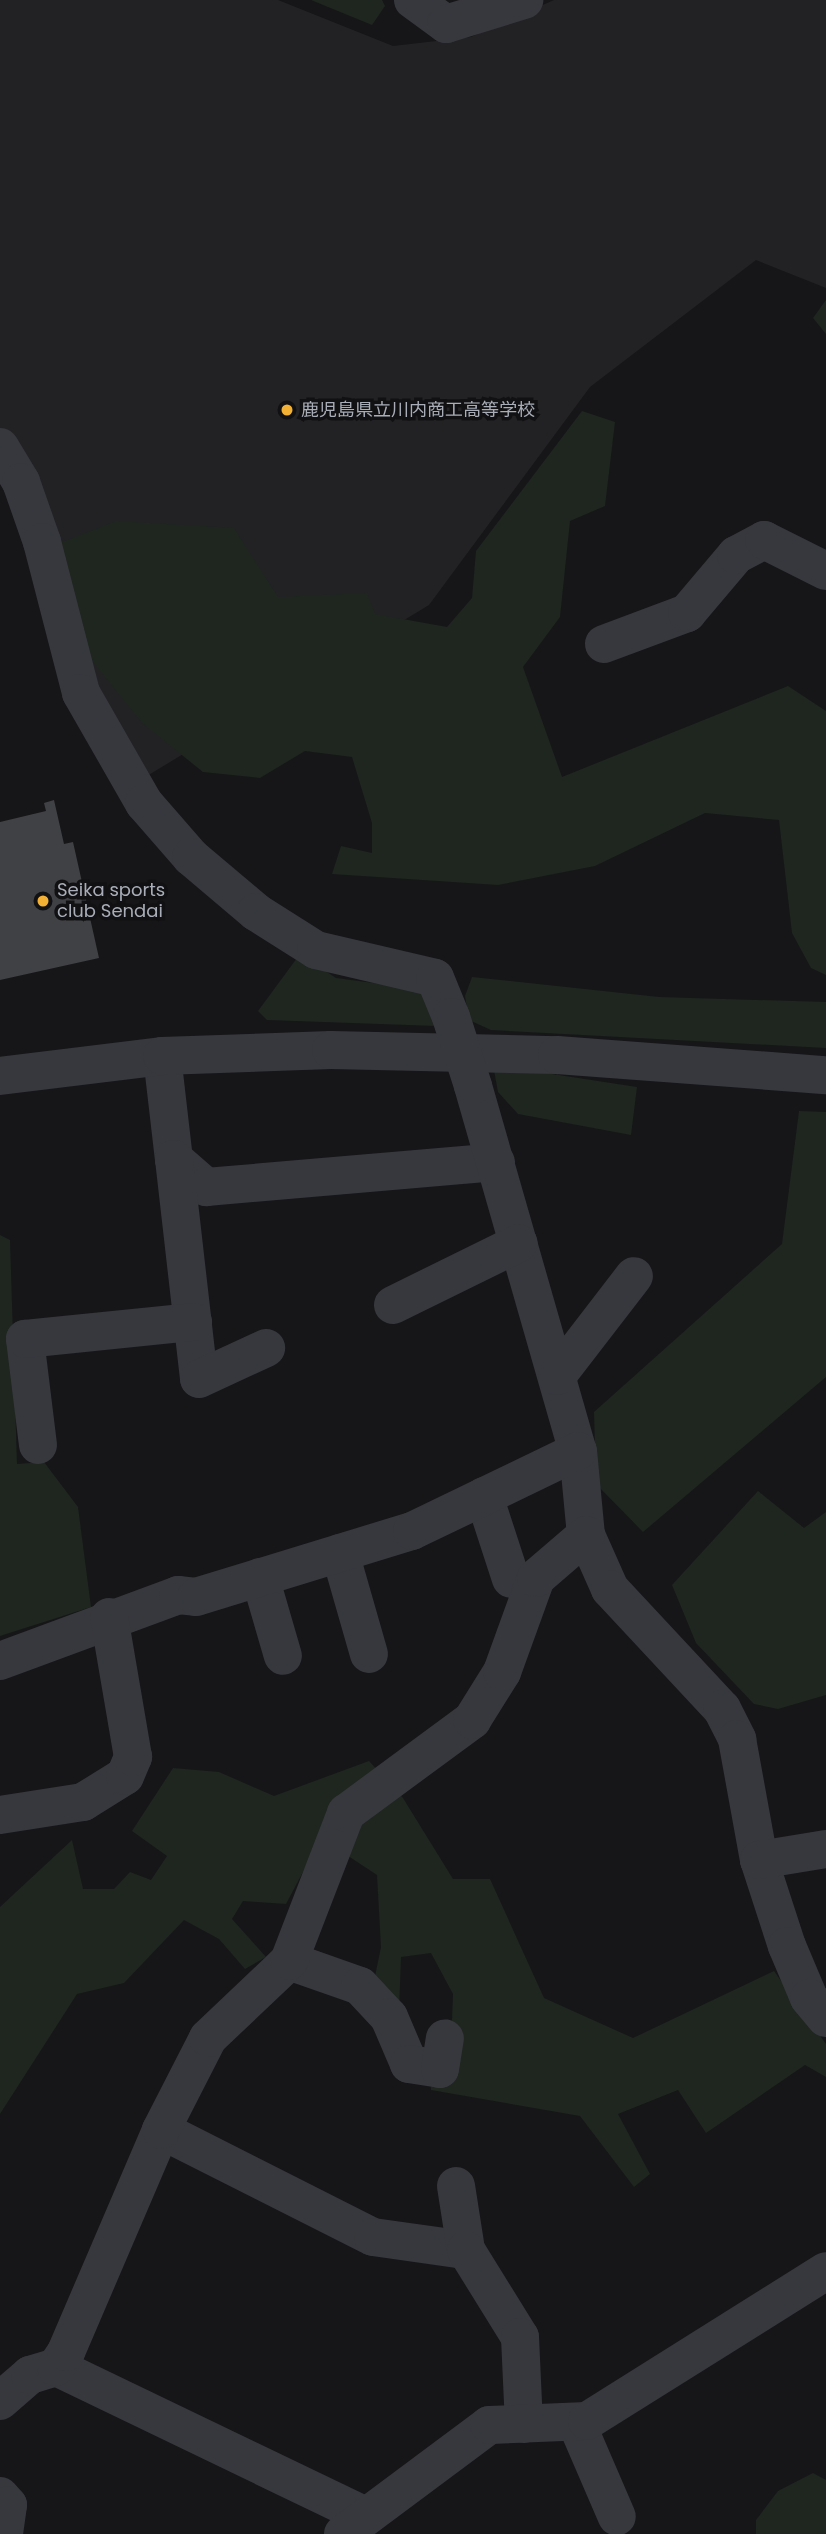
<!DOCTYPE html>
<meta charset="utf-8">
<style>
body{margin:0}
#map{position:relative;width:826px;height:2534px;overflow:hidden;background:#161618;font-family:Poppins,"Noto Sans JP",sans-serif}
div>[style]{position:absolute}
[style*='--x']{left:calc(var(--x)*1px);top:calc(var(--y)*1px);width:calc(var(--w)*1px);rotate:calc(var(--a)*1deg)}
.built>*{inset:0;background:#222225}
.green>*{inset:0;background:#1e261f}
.building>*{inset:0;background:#404145}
.minor>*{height:38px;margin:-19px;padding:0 19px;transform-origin:19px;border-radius:19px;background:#37383d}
.minor-bridge>*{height:38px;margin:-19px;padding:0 19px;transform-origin:19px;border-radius:19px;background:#37383d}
.dots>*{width:19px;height:19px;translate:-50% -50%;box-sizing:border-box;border:4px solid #111113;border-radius:50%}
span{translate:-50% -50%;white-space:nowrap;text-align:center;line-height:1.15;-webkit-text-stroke:7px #111113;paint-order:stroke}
.poi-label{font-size:18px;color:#a8adb8}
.left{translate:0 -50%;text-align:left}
</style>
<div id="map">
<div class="built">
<div style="clip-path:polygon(0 0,278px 0,393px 46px,471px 37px,554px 0,826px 0,826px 288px,756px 260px,590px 387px,429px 605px,142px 779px,108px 729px,0 432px)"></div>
</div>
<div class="green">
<div style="clip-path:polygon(311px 0,382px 0,385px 6px,372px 25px)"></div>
<div style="clip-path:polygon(826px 300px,826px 334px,813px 318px)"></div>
<div style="clip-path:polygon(582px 411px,615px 422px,605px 506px,570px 521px,560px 617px,523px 667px,562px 777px,788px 686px,826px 711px,826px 975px,811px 968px,792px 933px,779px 820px,705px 813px,595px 866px,498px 885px,332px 874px,341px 846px,372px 853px,372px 823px,352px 757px,305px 751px,260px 778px,203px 772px,142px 723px,93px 662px,55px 545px,116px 521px,234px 528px,278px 597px,367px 593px,375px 614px,447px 627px,472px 598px,476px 551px)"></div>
<div style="clip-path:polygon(300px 954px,336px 978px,426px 990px,436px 1026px,267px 1020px,258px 1011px)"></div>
<div style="clip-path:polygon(472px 977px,659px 997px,826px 1002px,826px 1048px,491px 1030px,469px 1020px,465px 996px)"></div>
<div style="clip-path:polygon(493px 1065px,637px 1087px,631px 1135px,518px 1114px,498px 1092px)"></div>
<div style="clip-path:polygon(799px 1111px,826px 1112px,826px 1377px,643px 1532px,596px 1484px,594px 1412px,782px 1244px)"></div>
<div style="clip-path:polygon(0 1235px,10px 1240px,17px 1464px,44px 1462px,78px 1507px,91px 1607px,0 1636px)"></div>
<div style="clip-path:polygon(758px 1491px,804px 1528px,826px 1512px,826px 1695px,778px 1709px,754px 1704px,696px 1643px,672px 1585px)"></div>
<div style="clip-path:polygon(369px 1761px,403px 1798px,453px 1879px,490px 1879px,544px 1998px,633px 2038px,774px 1971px,826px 2044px,826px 2077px,805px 2065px,706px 2133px,678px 2090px,618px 2114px,650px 2174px,634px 2187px,580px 2116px,431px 2090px,430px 2078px,450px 2071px,453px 1994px,431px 1953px,401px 1957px,399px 2012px,373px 1986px,381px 1947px,377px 1875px,321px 1838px,286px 1904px,243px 1901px,232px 1919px,266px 1957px,245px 1969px,219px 1939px,184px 1920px,124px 1983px,77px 1994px,0 2114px,0 1907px,72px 1840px,83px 1889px,114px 1889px,130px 1872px,151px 1880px,167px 1856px,132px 1831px,173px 1768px,219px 1772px,274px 1796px)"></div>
<div style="clip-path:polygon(813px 2473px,826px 2480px,826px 2534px,756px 2534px,756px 2520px,778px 2491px)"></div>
</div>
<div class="building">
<div style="clip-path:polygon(54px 800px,64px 844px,73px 842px,99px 958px,0 980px,0 822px,46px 811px,44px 803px)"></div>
</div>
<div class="minor">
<div style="--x:413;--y:0;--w:41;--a:36"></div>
<div style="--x:446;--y:24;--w:82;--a:-17.1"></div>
<div style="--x:0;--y:447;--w:41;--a:59"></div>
<div style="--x:21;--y:482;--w:64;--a:70.7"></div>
<div style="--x:42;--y:542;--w:156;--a:75.5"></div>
<div style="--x:81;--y:693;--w:127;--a:60.2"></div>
<div style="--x:144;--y:803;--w:72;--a:49"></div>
<div style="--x:191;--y:857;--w:85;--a:40.2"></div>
<div style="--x:256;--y:912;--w:71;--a:32.3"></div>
<div style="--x:316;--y:950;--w:122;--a:13.2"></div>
<div style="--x:435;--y:978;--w:42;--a:67.7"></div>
<div style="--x:604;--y:644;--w:89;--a:-20.5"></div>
<div style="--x:687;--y:613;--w:76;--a:-49.8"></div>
<div style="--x:736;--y:555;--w:32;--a:-28"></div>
<div style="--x:764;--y:540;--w:69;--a:26.6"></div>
<div style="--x:162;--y:1056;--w:104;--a:83.4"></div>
<div style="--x:174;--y:1159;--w:43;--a:41.2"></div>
<div style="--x:206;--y:1187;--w:291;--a:-4.9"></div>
<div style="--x:0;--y:1076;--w:163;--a:-7"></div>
<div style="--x:162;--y:1056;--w:169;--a:-2"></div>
<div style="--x:331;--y:1050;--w:226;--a:1.3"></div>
<div style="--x:557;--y:1055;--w:270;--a:4.3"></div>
<div style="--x:473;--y:1086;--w:380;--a:74"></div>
<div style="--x:578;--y:1451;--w:84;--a:84.6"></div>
<div style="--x:586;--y:1535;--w:59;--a:66"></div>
<div style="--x:610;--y:1589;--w:164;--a:47"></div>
<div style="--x:722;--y:1709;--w:34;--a:63"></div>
<div style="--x:737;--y:1739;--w:123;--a:79.7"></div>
<div style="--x:759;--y:1860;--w:90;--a:72"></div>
<div style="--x:787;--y:1946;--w:56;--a:67.1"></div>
<div style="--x:809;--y:1998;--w:26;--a:50"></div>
<div style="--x:174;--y:1159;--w:221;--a:83.5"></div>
<div style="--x:199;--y:1379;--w:74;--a:-24.8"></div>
<div style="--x:393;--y:1305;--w:140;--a:-26.2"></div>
<div style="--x:557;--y:1376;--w:126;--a:-52.4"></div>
<div style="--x:38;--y:1445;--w:107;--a:-97"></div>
<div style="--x:25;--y:1339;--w:169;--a:-5.8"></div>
<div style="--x:484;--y:1496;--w:87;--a:72"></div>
<div style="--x:340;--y:1553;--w:105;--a:74"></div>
<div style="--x:260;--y:1577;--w:82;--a:73.8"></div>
<div style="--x:0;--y:1661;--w:190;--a:-20.3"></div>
<div style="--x:178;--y:1595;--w:18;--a:6"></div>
<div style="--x:196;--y:1597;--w:226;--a:-17"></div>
<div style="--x:412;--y:1531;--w:184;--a:-25.7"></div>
<div style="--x:0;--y:1815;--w:84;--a:-8.9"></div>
<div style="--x:83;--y:1802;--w:49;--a:-31.8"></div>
<div style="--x:125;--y:1776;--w:21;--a:-67"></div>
<div style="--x:133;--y:1757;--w:142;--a:-99.7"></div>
<div style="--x:759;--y:1860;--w:68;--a:-9.3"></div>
<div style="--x:289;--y:1961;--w:75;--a:19.4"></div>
<div style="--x:360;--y:1986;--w:42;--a:46.9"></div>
<div style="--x:389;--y:2017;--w:51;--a:66.9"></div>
<div style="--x:409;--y:2064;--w:31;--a:9"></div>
<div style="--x:440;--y:2069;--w:31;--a:-81"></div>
<div style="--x:161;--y:2130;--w:237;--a:26.8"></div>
<div style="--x:373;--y:2237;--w:94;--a:8"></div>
<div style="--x:456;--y:2186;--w:65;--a:81.1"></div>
<div style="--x:466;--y:2250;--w:102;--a:58.2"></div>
<div style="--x:520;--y:2337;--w:87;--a:87.4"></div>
<div style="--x:56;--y:2367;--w:344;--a:25.7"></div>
<div style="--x:0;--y:2401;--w:40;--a:-41"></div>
<div style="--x:30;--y:2375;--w:27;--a:-17"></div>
<div style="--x:56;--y:2367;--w:18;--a:-56"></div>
<div style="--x:66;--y:2352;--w:241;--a:-66.8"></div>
<div style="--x:161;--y:2130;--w:103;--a:-62.9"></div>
<div style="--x:208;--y:2038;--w:112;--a:-43.5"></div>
<div style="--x:289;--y:1961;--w:159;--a:-68.9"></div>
<div style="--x:346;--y:1813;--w:157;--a:-36.4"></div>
<div style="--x:472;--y:1720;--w:57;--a:-58"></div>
<div style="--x:502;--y:1672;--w:100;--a:-70.1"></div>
<div style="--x:536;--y:1578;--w:66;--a:-40.7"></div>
<div style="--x:576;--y:2422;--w:103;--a:66.7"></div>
<div style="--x:0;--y:2496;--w:12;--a:48"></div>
<div style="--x:8;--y:2505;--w:29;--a:98"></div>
<div style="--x:343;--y:2534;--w:182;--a:-36.7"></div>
<div style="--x:489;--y:2425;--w:98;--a:-2.3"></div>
<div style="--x:587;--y:2421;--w:282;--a:-32.1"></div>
</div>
<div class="minor-bridge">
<div style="--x:451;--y:1017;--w:72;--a:72.3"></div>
</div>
<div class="dots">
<div style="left:287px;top:410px;background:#f2b134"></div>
<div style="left:43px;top:901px;background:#f2b134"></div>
</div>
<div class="poi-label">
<span class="left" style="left:301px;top:410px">鹿児島県立川内商工高等学校</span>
<span class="left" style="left:57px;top:901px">Seika sports<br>club Sendai</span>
</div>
</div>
